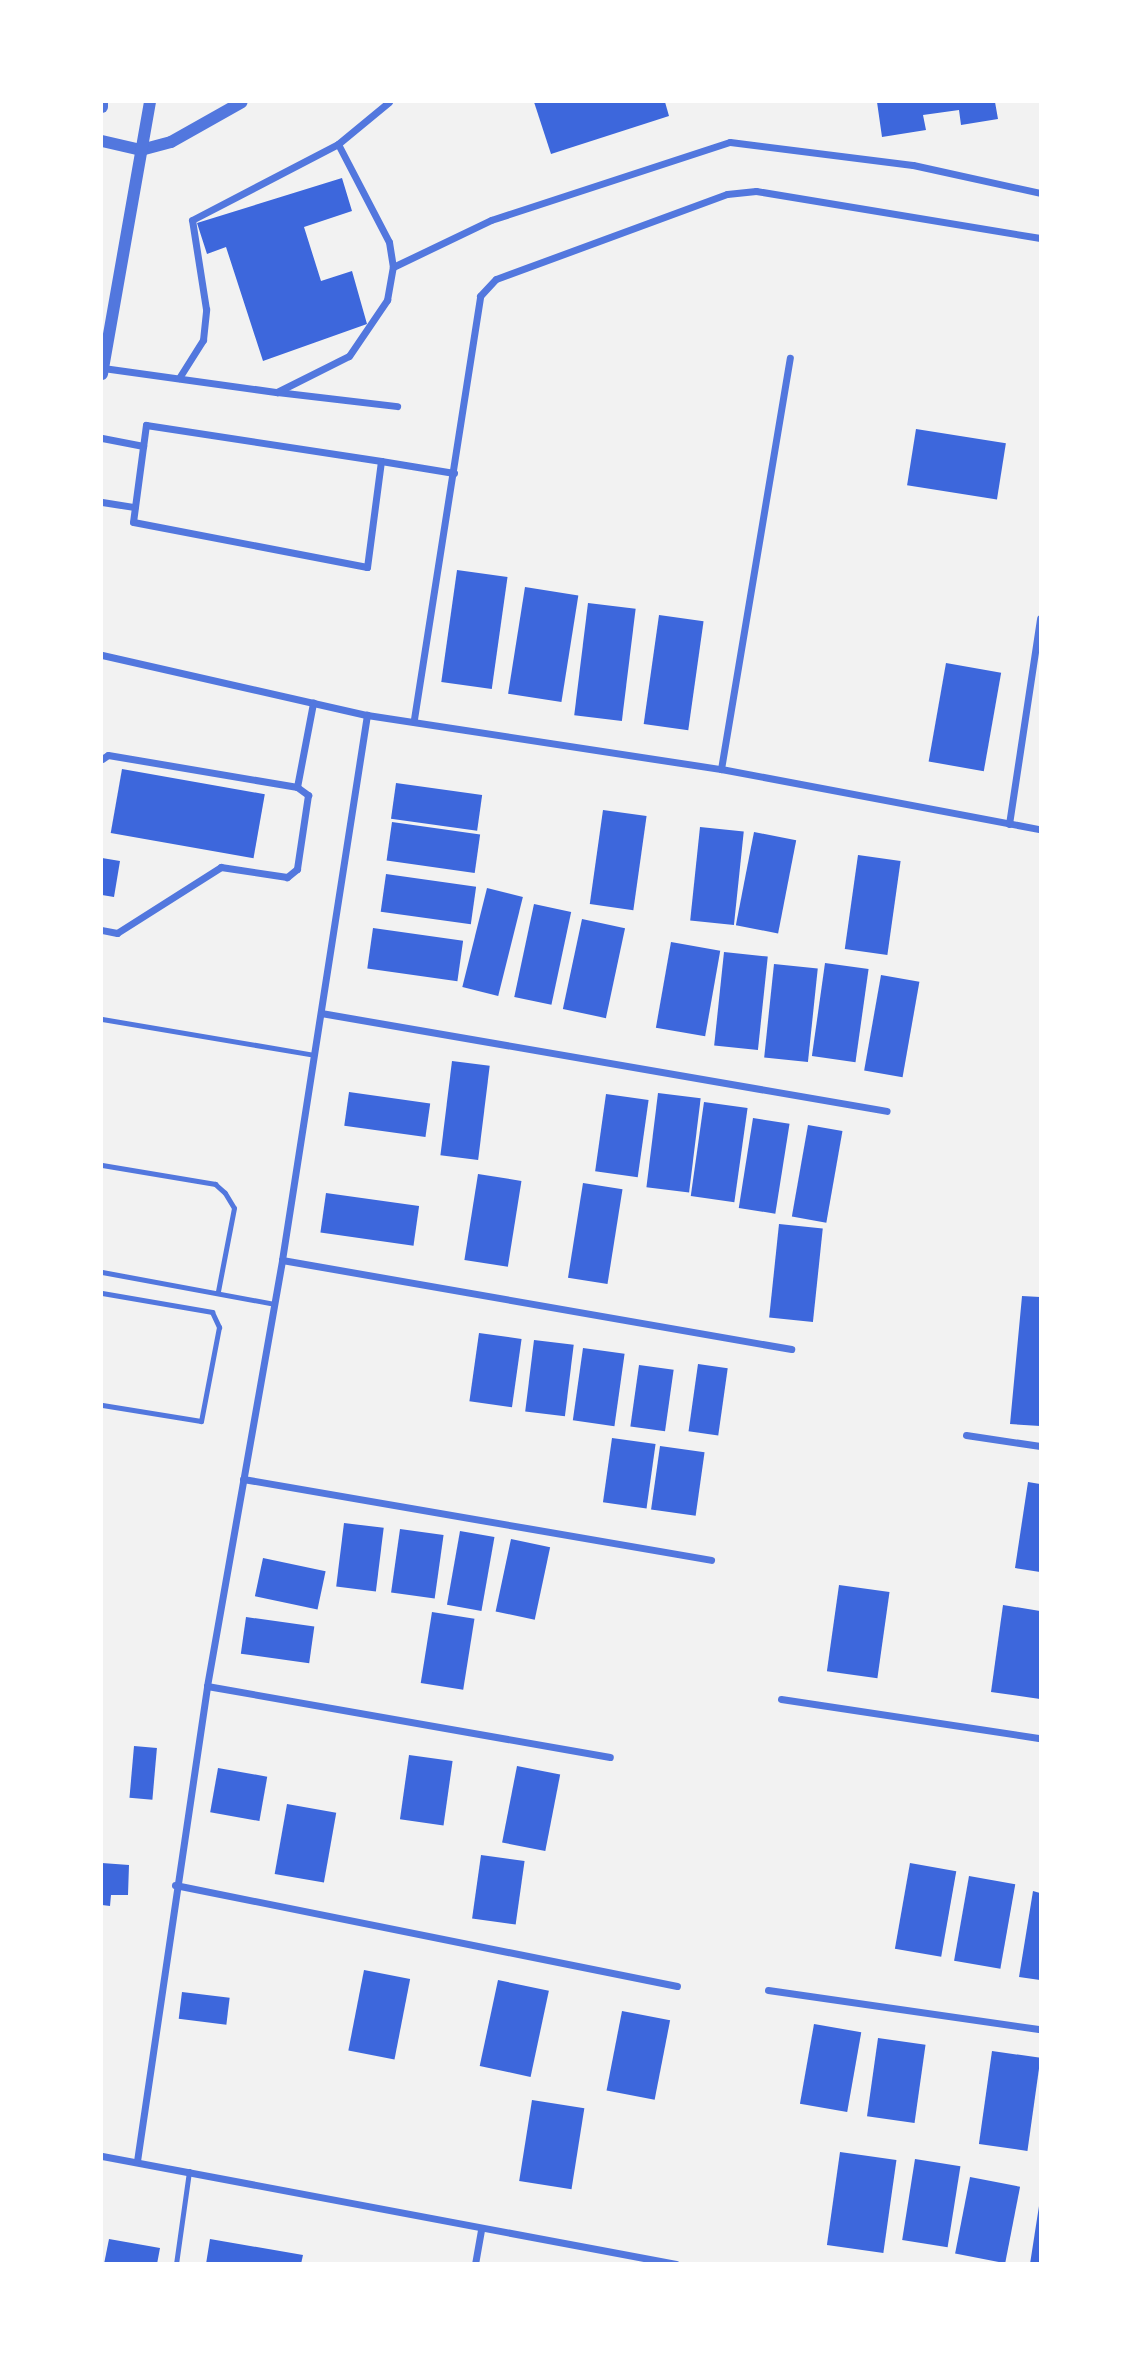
<!DOCTYPE html>
<style>
body{margin:0}
#map{position:relative;width:1142px;height:2365px;overflow:hidden;background:#f2f2f2;font-family:Overpass,sans-serif}
div>[style]{position:absolute}
[style*='--x']{left:calc(var(--x)*1px);top:calc(var(--y)*1px);width:calc(var(--w)*1px);rotate:calc(var(--a)*1deg)}
.building>*{inset:0;background:#3d67dc;transform-origin:0 0}
.service>*{height:5px;margin:-2.5px;padding:0 2.5px;transform-origin:2.5px;border-radius:2.5px;background:#5277de}
.minor>*{height:7px;margin:-3.5px;padding:0 3.5px;transform-origin:3.5px;border-radius:3.5px;background:#5277de}
.tertiary>*{height:12px;margin:-6px;padding:0 6px;transform-origin:6px;border-radius:6px;background:#5277de}
span{translate:-50% -50%;white-space:nowrap;text-align:center;line-height:1.15;-webkit-text-stroke:7px #fff;paint-order:stroke}
.frame{position:absolute;inset:0;border:103px solid #fff;pointer-events:none}
</style>
<div id="map">
<div class="building">
<div style="clip-path:polygon(534px 102px,665px 102px,669px 116px,551px 154px)"></div>
<div style="clip-path:polygon(877px 102px,995px 102px,998px 119px,961px 125px,959px 110px,923px 115px,926px 130px,882px 137px)"></div>
<div style="clip-path:polygon(342px 178px,352px 211px,304px 227px,321px 281px,352px 271px,367px 324px,263px 361px,226px 247px,207px 254px,197px 223px)"></div>
<div style="left:916px;top:429px;width:91px;height:57px;rotate:9deg"></div>
<div style="left:457px;top:570px;width:51px;height:113px;rotate:8deg"></div>
<div style="left:525px;top:587px;width:54px;height:108px;rotate:9deg"></div>
<div style="left:588px;top:603px;width:48px;height:113px;rotate:7deg"></div>
<div style="left:659px;top:615px;width:45px;height:110px;rotate:8deg"></div>
<div style="left:946px;top:663px;width:56px;height:100px;rotate:10deg"></div>
<div style="left:122px;top:769px;width:145px;height:65px;rotate:10deg"></div>
<div style="left:396px;top:783px;width:87px;height:36px;rotate:8deg"></div>
<div style="left:603px;top:810px;width:44px;height:95px;rotate:8deg"></div>
<div style="left:392px;top:822px;width:89px;height:39px;rotate:8deg"></div>
<div style="left:700px;top:827px;width:44px;height:94px;rotate:6deg"></div>
<div style="left:754px;top:832px;width:43px;height:95px;rotate:11deg"></div>
<div style="left:858px;top:855px;width:43px;height:95px;rotate:8deg"></div>
<div style="clip-path:polygon(102px 858px,120px 861px,114px 897px,102px 895px)"></div>
<div style="left:386px;top:874px;width:91px;height:38px;rotate:8deg"></div>
<div style="left:487px;top:888px;width:37px;height:102px;rotate:14deg"></div>
<div style="left:534px;top:904px;width:38px;height:95px;rotate:12deg"></div>
<div style="left:582px;top:919px;width:44px;height:92px;rotate:12deg"></div>
<div style="left:373px;top:928px;width:91px;height:41px;rotate:8deg"></div>
<div style="left:671px;top:942px;width:50px;height:87px;rotate:10deg"></div>
<div style="left:724px;top:952px;width:44px;height:94px;rotate:6deg"></div>
<div style="left:825px;top:963px;width:44px;height:94px;rotate:8deg"></div>
<div style="left:774px;top:964px;width:44px;height:94px;rotate:6deg"></div>
<div style="left:881px;top:975px;width:39px;height:97px;rotate:10deg"></div>
<div style="left:452px;top:1061px;width:38px;height:95px;rotate:7deg"></div>
<div style="left:349px;top:1092px;width:82px;height:34px;rotate:8deg"></div>
<div style="left:658px;top:1093px;width:43px;height:95px;rotate:7deg"></div>
<div style="left:606px;top:1094px;width:43px;height:78px;rotate:8deg"></div>
<div style="left:704px;top:1102px;width:44px;height:95px;rotate:8deg"></div>
<div style="left:753px;top:1118px;width:37px;height:91px;rotate:9deg"></div>
<div style="left:808px;top:1125px;width:35px;height:93px;rotate:10deg"></div>
<div style="left:478px;top:1174px;width:44px;height:87px;rotate:9deg"></div>
<div style="left:583px;top:1183px;width:40px;height:96px;rotate:9deg"></div>
<div style="left:326px;top:1193px;width:94px;height:40px;rotate:8deg"></div>
<div style="left:779px;top:1224px;width:44px;height:94px;rotate:6deg"></div>
<div style="clip-path:polygon(1022px 1296px,1040px 1297px,1040px 1426px,1010px 1424px)"></div>
<div style="left:479px;top:1333px;width:43px;height:69px;rotate:8deg"></div>
<div style="left:534px;top:1340px;width:40px;height:72px;rotate:7deg"></div>
<div style="left:583px;top:1348px;width:42px;height:73px;rotate:8deg"></div>
<div style="left:698px;top:1364px;width:30px;height:68px;rotate:8deg"></div>
<div style="left:639px;top:1365px;width:35px;height:62px;rotate:8deg"></div>
<div style="left:612px;top:1438px;width:44px;height:65px;rotate:8deg"></div>
<div style="left:660px;top:1446px;width:45px;height:64px;rotate:8deg"></div>
<div style="clip-path:polygon(1028px 1482px,1040px 1484px,1040px 1572px,1015px 1568px)"></div>
<div style="left:344px;top:1523px;width:40px;height:64px;rotate:7deg"></div>
<div style="left:400px;top:1529px;width:44px;height:64px;rotate:8deg"></div>
<div style="left:460px;top:1531px;width:35px;height:75px;rotate:10deg"></div>
<div style="left:511px;top:1539px;width:40px;height:74px;rotate:12deg"></div>
<div style="left:263px;top:1558px;width:64px;height:39px;rotate:12deg"></div>
<div style="left:839px;top:1585px;width:51px;height:87px;rotate:8deg"></div>
<div style="clip-path:polygon(1003px 1605px,1040px 1611px,1040px 1699px,991px 1692px)"></div>
<div style="left:432px;top:1612px;width:43px;height:72px;rotate:9deg"></div>
<div style="left:246px;top:1617px;width:69px;height:37px;rotate:8deg"></div>
<div style="left:134px;top:1746px;width:23px;height:52px;rotate:5deg"></div>
<div style="left:409px;top:1755px;width:44px;height:65px;rotate:8deg"></div>
<div style="left:517px;top:1766px;width:44px;height:78px;rotate:11deg"></div>
<div style="left:218px;top:1768px;width:50px;height:45px;rotate:10deg"></div>
<div style="left:287px;top:1804px;width:50px;height:71px;rotate:10deg"></div>
<div style="left:481px;top:1855px;width:44px;height:64px;rotate:8deg"></div>
<div style="clip-path:polygon(102px 1863px,129px 1865px,128px 1895px,111px 1895px,110px 1906px,102px 1905px)"></div>
<div style="left:910px;top:1863px;width:47px;height:87px;rotate:10deg"></div>
<div style="left:969px;top:1876px;width:47px;height:86px;rotate:10deg"></div>
<div style="clip-path:polygon(1033px 1891px,1040px 1893px,1040px 1980px,1019px 1977px)"></div>
<div style="left:364px;top:1970px;width:47px;height:82px;rotate:11deg"></div>
<div style="left:498px;top:1980px;width:52px;height:88px;rotate:12deg"></div>
<div style="left:182px;top:1992px;width:48px;height:27px;rotate:7deg"></div>
<div style="left:622px;top:2011px;width:49px;height:81px;rotate:11deg"></div>
<div style="left:814px;top:2024px;width:48px;height:81px;rotate:10deg"></div>
<div style="left:878px;top:2038px;width:48px;height:79px;rotate:8deg"></div>
<div style="left:992px;top:2051px;width:49px;height:94px;rotate:8deg"></div>
<div style="left:532px;top:2100px;width:53px;height:82px;rotate:9deg"></div>
<div style="left:840px;top:2152px;width:57px;height:94px;rotate:8deg"></div>
<div style="left:915px;top:2159px;width:46px;height:82px;rotate:9deg"></div>
<div style="left:970px;top:2177px;width:51px;height:78px;rotate:11deg"></div>
<div style="clip-path:polygon(1039px 2206px,1040px 2264px,1030px 2264px)"></div>
<div style="clip-path:polygon(109px 2239px,160px 2248px,157px 2264px,104px 2264px)"></div>
<div style="clip-path:polygon(210px 2239px,303px 2255px,301px 2264px,206px 2264px)"></div>
</div>
<div class="service">
<div style="--x:102;--y:1019;--w:215;--a:9.6"></div>
<div style="--x:102;--y:1165;--w:115;--a:9.5"></div>
<div style="--x:215;--y:1184;--w:13;--a:42"></div>
<div style="--x:225;--y:1193;--w:17;--a:59"></div>
<div style="--x:234;--y:1208;--w:85;--a:100.9"></div>
<div style="--x:102;--y:1272;--w:175;--a:10.5"></div>
<div style="--x:102;--y:1293;--w:112;--a:9.8"></div>
<div style="--x:212;--y:1312;--w:17;--a:65"></div>
<div style="--x:219;--y:1327;--w:96;--a:100.8"></div>
<div style="--x:201;--y:1421;--w:100;--a:-170.8"></div>
<div style="--x:176;--y:2264;--w:94;--a:-82"></div>
</div>
<div class="minor">
<div style="--x:338;--y:144;--w:66;--a:-39.5"></div>
<div style="--x:103;--y:368;--w:176;--a:7.9"></div>
<div style="--x:277;--y:392;--w:80;--a:-26.6"></div>
<div style="--x:349;--y:356;--w:68;--a:-55.8"></div>
<div style="--x:387;--y:300;--w:34;--a:-80"></div>
<div style="--x:393;--y:267;--w:109;--a:-25.6"></div>
<div style="--x:491;--y:220;--w:251;--a:-18.1"></div>
<div style="--x:730;--y:142;--w:184;--a:7.2"></div>
<div style="--x:913;--y:165;--w:130;--a:12.4"></div>
<div style="--x:179;--y:378;--w:45;--a:-57.7"></div>
<div style="--x:203;--y:340;--w:31;--a:-84"></div>
<div style="--x:206;--y:309;--w:90;--a:-98.9"></div>
<div style="--x:192;--y:220;--w:165;--a:-27.5"></div>
<div style="--x:338;--y:144;--w:110;--a:62.5"></div>
<div style="--x:389;--y:242;--w:25;--a:81"></div>
<div style="--x:277;--y:392;--w:121;--a:6.7"></div>
<div style="--x:102;--y:438;--w:42;--a:11"></div>
<div style="--x:381;--y:461;--w:107;--a:97.5"></div>
<div style="--x:367;--y:567;--w:238;--a:-169.1"></div>
<div style="--x:133;--y:522;--w:98;--a:-82.4"></div>
<div style="--x:146;--y:425;--w:238;--a:8.7"></div>
<div style="--x:381;--y:461;--w:74;--a:9.3"></div>
<div style="--x:102;--y:502;--w:33;--a:9"></div>
<div style="--x:102;--y:655;--w:272;--a:12.8"></div>
<div style="--x:367;--y:715;--w:358;--a:8.7"></div>
<div style="--x:721;--y:769;--w:325;--a:10.7"></div>
<div style="--x:414;--y:719;--w:428;--a:-81.1"></div>
<div style="--x:480;--y:296;--w:23;--a:-47"></div>
<div style="--x:496;--y:279;--w:246;--a:-20.2"></div>
<div style="--x:727;--y:194;--w:29;--a:-6"></div>
<div style="--x:756;--y:191;--w:288;--a:9.4"></div>
<div style="--x:102;--y:759;--w:7;--a:-34"></div>
<div style="--x:108;--y:755;--w:192;--a:9.6"></div>
<div style="--x:297;--y:787;--w:14;--a:36"></div>
<div style="--x:308;--y:795;--w:75;--a:98.5"></div>
<div style="--x:297;--y:869;--w:13;--a:141"></div>
<div style="--x:287;--y:877;--w:67;--a:-171.4"></div>
<div style="--x:221;--y:867;--w:123;--a:147.6"></div>
<div style="--x:117;--y:933;--w:15;--a:-169"></div>
<div style="--x:721;--y:769;--w:417;--a:-80.5"></div>
<div style="--x:297;--y:787;--w:86;--a:-79.2"></div>
<div style="--x:1009;--y:824;--w:208;--a:-81.4"></div>
<div style="--x:321;--y:1013;--w:574;--a:9.82"></div>
<div style="--x:282;--y:1260;--w:517;--a:9.92"></div>
<div style="--x:966;--y:1435;--w:75;--a:8.5"></div>
<div style="--x:243;--y:1479;--w:475;--a:9.8"></div>
<div style="--x:207;--y:1686;--w:409;--a:10"></div>
<div style="--x:781;--y:1699;--w:262;--a:8.6"></div>
<div style="--x:175;--y:1885;--w:512;--a:11.38"></div>
<div style="--x:768;--y:1990;--w:275;--a:8.2"></div>
<div style="--x:102;--y:2156;--w:584;--a:10.66"></div>
<div style="--x:137;--y:2161;--w:480;--a:-81.6"></div>
<div style="--x:207;--y:1686;--w:433;--a:-80"></div>
<div style="--x:282;--y:1260;--w:552;--a:-81.14"></div>
<div style="--x:475;--y:2264;--w:36;--a:-80"></div>
</div>
<div class="tertiary">
<div style="--x:102;--y:107;--w:5;--a:-90"></div>
<div style="--x:102;--y:141;--w:40;--a:13"></div>
<div style="--x:141;--y:150;--w:31;--a:-15"></div>
<div style="--x:171;--y:142;--w:81;--a:-29.4"></div>
<div style="--x:102;--y:374;--w:276;--a:-80"></div>
</div>
<div class="frame"></div>
</div>
